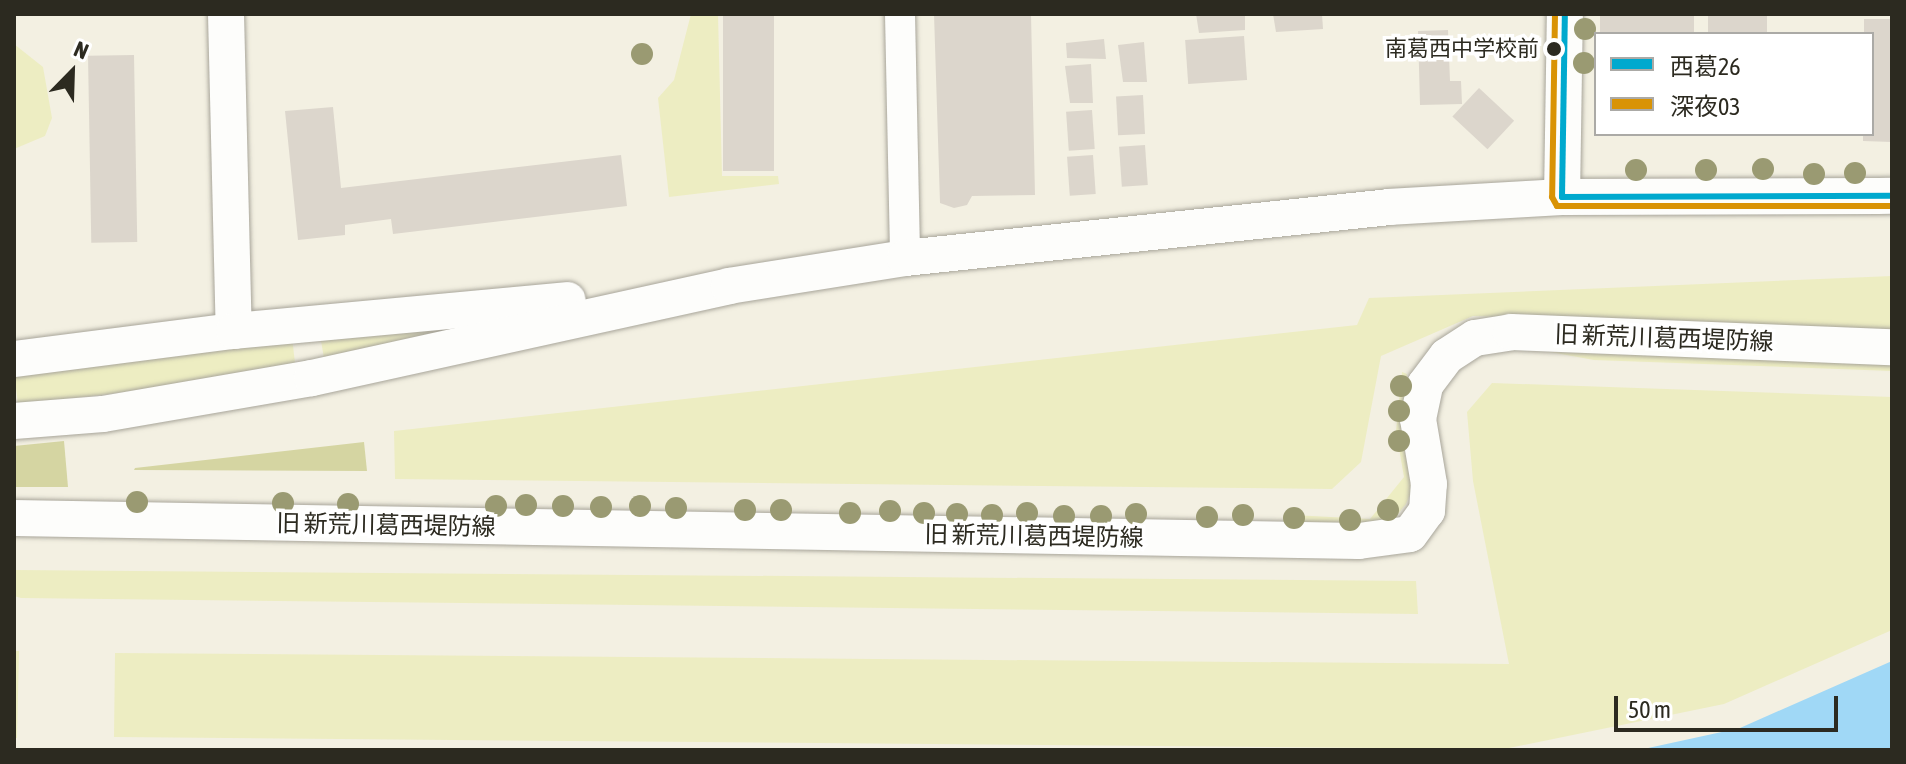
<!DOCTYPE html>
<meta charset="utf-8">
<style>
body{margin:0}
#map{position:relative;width:1906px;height:764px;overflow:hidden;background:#f3f0e2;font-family:"Asap Condensed","Noto Sans JP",sans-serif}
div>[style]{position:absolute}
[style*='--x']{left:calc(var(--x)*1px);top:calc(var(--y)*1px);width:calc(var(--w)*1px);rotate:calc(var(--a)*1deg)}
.green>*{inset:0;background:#ededc2;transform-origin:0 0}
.forest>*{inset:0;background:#d5d5a2}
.water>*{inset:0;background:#a0d8f6}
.building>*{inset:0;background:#dcd6cc;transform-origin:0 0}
.roads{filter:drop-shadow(0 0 2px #a8a59a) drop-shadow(0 0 2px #a8a59a)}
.minor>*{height:30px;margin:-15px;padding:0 15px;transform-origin:15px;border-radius:15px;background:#fdfdfb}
.tertiary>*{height:36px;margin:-18px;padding:0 18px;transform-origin:18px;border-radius:18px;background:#fdfdfb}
.bus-1>*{height:6px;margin:-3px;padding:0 3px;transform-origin:3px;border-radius:3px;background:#00a9ce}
.bus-2>*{height:6px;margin:-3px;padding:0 3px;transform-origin:3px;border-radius:3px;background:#d99305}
.trees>*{width:22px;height:22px;margin:-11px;border-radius:50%;background:#9a9a72}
.dots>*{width:22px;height:22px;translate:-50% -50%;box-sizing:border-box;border:4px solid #fff;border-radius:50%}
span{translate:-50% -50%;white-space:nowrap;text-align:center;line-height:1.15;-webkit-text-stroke:7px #fff;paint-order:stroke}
.bus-label{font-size:22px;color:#2c2a20}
.right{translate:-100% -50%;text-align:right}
.street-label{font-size:24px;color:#2c2a20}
.frame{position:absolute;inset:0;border:16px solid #2c2a20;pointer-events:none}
.legend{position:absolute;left:1594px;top:32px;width:280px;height:104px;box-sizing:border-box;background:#fff;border:2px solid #abaaa6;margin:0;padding:10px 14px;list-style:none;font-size:24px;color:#2c2a20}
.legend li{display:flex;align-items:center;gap:16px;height:40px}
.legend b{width:40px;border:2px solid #abaaa6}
.north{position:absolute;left:32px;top:32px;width:80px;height:80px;-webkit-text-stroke:6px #fff;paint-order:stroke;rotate:23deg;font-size:22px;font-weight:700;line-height:32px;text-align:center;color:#2c2a20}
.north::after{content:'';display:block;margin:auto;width:28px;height:36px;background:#2c2a20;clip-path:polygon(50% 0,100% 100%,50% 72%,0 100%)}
.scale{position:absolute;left:1614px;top:696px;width:224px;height:36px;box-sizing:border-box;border:4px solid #2c2a20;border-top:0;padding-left:10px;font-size:24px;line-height:28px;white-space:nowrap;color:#2c2a20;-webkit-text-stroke:6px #fff;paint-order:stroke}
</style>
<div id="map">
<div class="green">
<div style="clip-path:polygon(691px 14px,718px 14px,722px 176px,778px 176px,779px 184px,669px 197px,658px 98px,674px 80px)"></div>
<div style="clip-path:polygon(14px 44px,43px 67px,52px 118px,45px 136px,14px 149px)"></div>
<div style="clip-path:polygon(1892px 276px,1892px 330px,1473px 316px,1381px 356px,1361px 462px,1332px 489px,395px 479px,394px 431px,1357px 325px,1369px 298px)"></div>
<div style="clip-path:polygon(554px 309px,325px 364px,320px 335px)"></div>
<div style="left:292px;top:338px;width:33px;height:280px;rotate:83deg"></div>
<div style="clip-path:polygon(1550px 352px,1892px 364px,1892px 371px,1594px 360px)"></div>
<div style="clip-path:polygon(1402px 372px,1407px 374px,1402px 437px,1412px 489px,1406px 504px,1397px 515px,1369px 525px,1292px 522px,1292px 515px,1370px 519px,1404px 477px,1396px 431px)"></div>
<div style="clip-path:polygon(1492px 383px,1892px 397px,1892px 630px,1724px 704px,1504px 749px,114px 737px,115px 653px,1509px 664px,1473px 481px,1467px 412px)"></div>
<div style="clip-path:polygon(14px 570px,1416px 581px,1418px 614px,21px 598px,14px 596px)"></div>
<div style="clip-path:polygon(14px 651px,19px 651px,17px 738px,14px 738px)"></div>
</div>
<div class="forest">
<div style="clip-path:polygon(64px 441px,68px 487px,14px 487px,14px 446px)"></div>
<div style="clip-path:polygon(364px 442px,367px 471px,134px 470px,135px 468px)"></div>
</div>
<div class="water">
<div style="clip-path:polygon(1892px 661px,1892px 750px,1639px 750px,1740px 728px)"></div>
</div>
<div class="building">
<div style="left:723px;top:14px;width:51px;height:157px"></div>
<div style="clip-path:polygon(934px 14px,1031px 14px,1035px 195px,972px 196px,967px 205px,954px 208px,940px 203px)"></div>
<div style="clip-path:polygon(1196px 14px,1245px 14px,1245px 30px,1199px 33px)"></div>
<div style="clip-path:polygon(1273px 14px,1322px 14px,1323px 29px,1276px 32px)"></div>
<div style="left:1600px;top:14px;width:94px;height:20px"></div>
<div style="left:1708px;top:14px;width:59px;height:20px"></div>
<div style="clip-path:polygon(1864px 19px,1892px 19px,1892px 142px,1863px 141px,1863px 134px,1872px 134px,1872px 34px,1864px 34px)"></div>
<div style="clip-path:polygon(1448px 30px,1450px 81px,1461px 81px,1462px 104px,1420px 105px,1418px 31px)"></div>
<div style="left:1244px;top:36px;width:44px;height:59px;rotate:86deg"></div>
<div style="clip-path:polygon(1104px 39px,1106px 59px,1067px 58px,1066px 43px)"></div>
<div style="clip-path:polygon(1144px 42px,1147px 82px,1123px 82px,1118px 45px)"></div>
<div style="left:134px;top:55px;width:187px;height:46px;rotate:89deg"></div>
<div style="clip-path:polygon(1091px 64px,1093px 103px,1070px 103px,1065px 66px)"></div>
<div style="left:1479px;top:88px;width:48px;height:39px;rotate:43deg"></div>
<div style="left:1143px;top:95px;width:39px;height:27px;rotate:87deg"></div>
<div style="clip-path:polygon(333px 107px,341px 188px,621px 155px,627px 206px,393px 234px,391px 219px,345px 225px,345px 235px,298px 240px,285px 111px)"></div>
<div style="left:1092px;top:110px;width:39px;height:26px;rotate:86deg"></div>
<div style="left:1145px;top:145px;width:40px;height:26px;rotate:86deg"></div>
<div style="left:1093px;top:155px;width:39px;height:26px;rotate:86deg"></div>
</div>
<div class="roads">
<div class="minor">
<div style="--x:900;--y:14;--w:244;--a:88.8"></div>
</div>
<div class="tertiary">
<div style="--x:226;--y:14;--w:317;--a:88.6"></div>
<div style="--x:1562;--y:197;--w:183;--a:-89.1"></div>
<div style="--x:14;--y:359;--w:222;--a:-7.3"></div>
<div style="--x:234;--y:331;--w:335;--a:-5.3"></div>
<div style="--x:14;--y:421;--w:89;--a:-4.5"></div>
<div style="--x:103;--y:414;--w:212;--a:-9.8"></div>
<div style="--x:312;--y:378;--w:427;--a:-12.4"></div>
<div style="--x:729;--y:286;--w:178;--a:-9"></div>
<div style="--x:905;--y:258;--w:486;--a:-6"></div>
<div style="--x:1388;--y:207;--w:174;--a:-3.3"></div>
<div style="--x:1562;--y:197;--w:330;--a:-0.2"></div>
<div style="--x:14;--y:518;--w:1345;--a:0.98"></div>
<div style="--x:1359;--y:541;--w:51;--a:-7.8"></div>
<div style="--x:1410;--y:534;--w:29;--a:-54"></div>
<div style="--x:1427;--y:511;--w:27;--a:-86"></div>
<div style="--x:1429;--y:484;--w:66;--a:-99.6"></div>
<div style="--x:1418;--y:419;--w:35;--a:-78"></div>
<div style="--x:1425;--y:385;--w:36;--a:-53"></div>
<div style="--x:1447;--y:356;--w:33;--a:-33"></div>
<div style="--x:1475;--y:338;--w:36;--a:-9"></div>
<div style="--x:1511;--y:332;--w:381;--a:2.3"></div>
</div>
</div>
<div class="bus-1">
<div style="--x:1562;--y:197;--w:330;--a:-0.2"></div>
<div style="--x:1562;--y:197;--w:183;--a:-89.1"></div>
</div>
<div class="bus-2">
<div style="--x:1555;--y:14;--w:183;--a:90.9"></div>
<div style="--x:1552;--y:197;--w:10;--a:61"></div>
<div style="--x:1557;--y:206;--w:335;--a:0"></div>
</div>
<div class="trees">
<div style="left:1585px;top:29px"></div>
<div style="left:642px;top:54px"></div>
<div style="left:1584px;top:63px"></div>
<div style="left:1763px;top:169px"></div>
<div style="left:1636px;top:170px"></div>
<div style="left:1706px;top:170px"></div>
<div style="left:1855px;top:173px"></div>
<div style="left:1814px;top:174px"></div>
<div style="left:1401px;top:386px"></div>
<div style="left:1399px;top:411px"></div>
<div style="left:1399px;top:441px"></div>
<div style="left:137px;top:502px"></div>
<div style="left:283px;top:503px"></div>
<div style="left:348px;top:504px"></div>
<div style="left:526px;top:505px"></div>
<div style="left:496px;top:506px"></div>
<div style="left:563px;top:506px"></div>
<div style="left:640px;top:506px"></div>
<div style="left:601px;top:507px"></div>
<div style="left:676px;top:508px"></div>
<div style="left:745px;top:510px"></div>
<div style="left:781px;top:510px"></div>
<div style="left:1388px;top:510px"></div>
<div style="left:890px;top:511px"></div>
<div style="left:850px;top:513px"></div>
<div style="left:924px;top:513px"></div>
<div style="left:1027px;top:513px"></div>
<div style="left:957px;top:514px"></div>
<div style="left:1136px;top:514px"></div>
<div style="left:992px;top:515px"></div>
<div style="left:1243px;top:515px"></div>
<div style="left:1064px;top:516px"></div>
<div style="left:1101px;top:516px"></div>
<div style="left:1207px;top:517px"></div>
<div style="left:1294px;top:518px"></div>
<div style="left:1350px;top:520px"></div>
</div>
<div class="dots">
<div style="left:1554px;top:49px;background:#2c2a20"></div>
</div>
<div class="bus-label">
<span class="right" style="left:1539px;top:49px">南葛西中学校前</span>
</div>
<div class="street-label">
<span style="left:1664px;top:338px;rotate:2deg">旧 新荒川葛西堤防線</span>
<span style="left:386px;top:525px;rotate:1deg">旧 新荒川葛西堤防線</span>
<span style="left:1034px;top:536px;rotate:1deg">旧 新荒川葛西堤防線</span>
</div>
<div class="frame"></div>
<ul class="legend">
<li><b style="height:10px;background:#00a9ce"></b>西葛26</li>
<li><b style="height:10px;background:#d99305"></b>深夜03</li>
</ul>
<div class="north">N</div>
<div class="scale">50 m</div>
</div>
